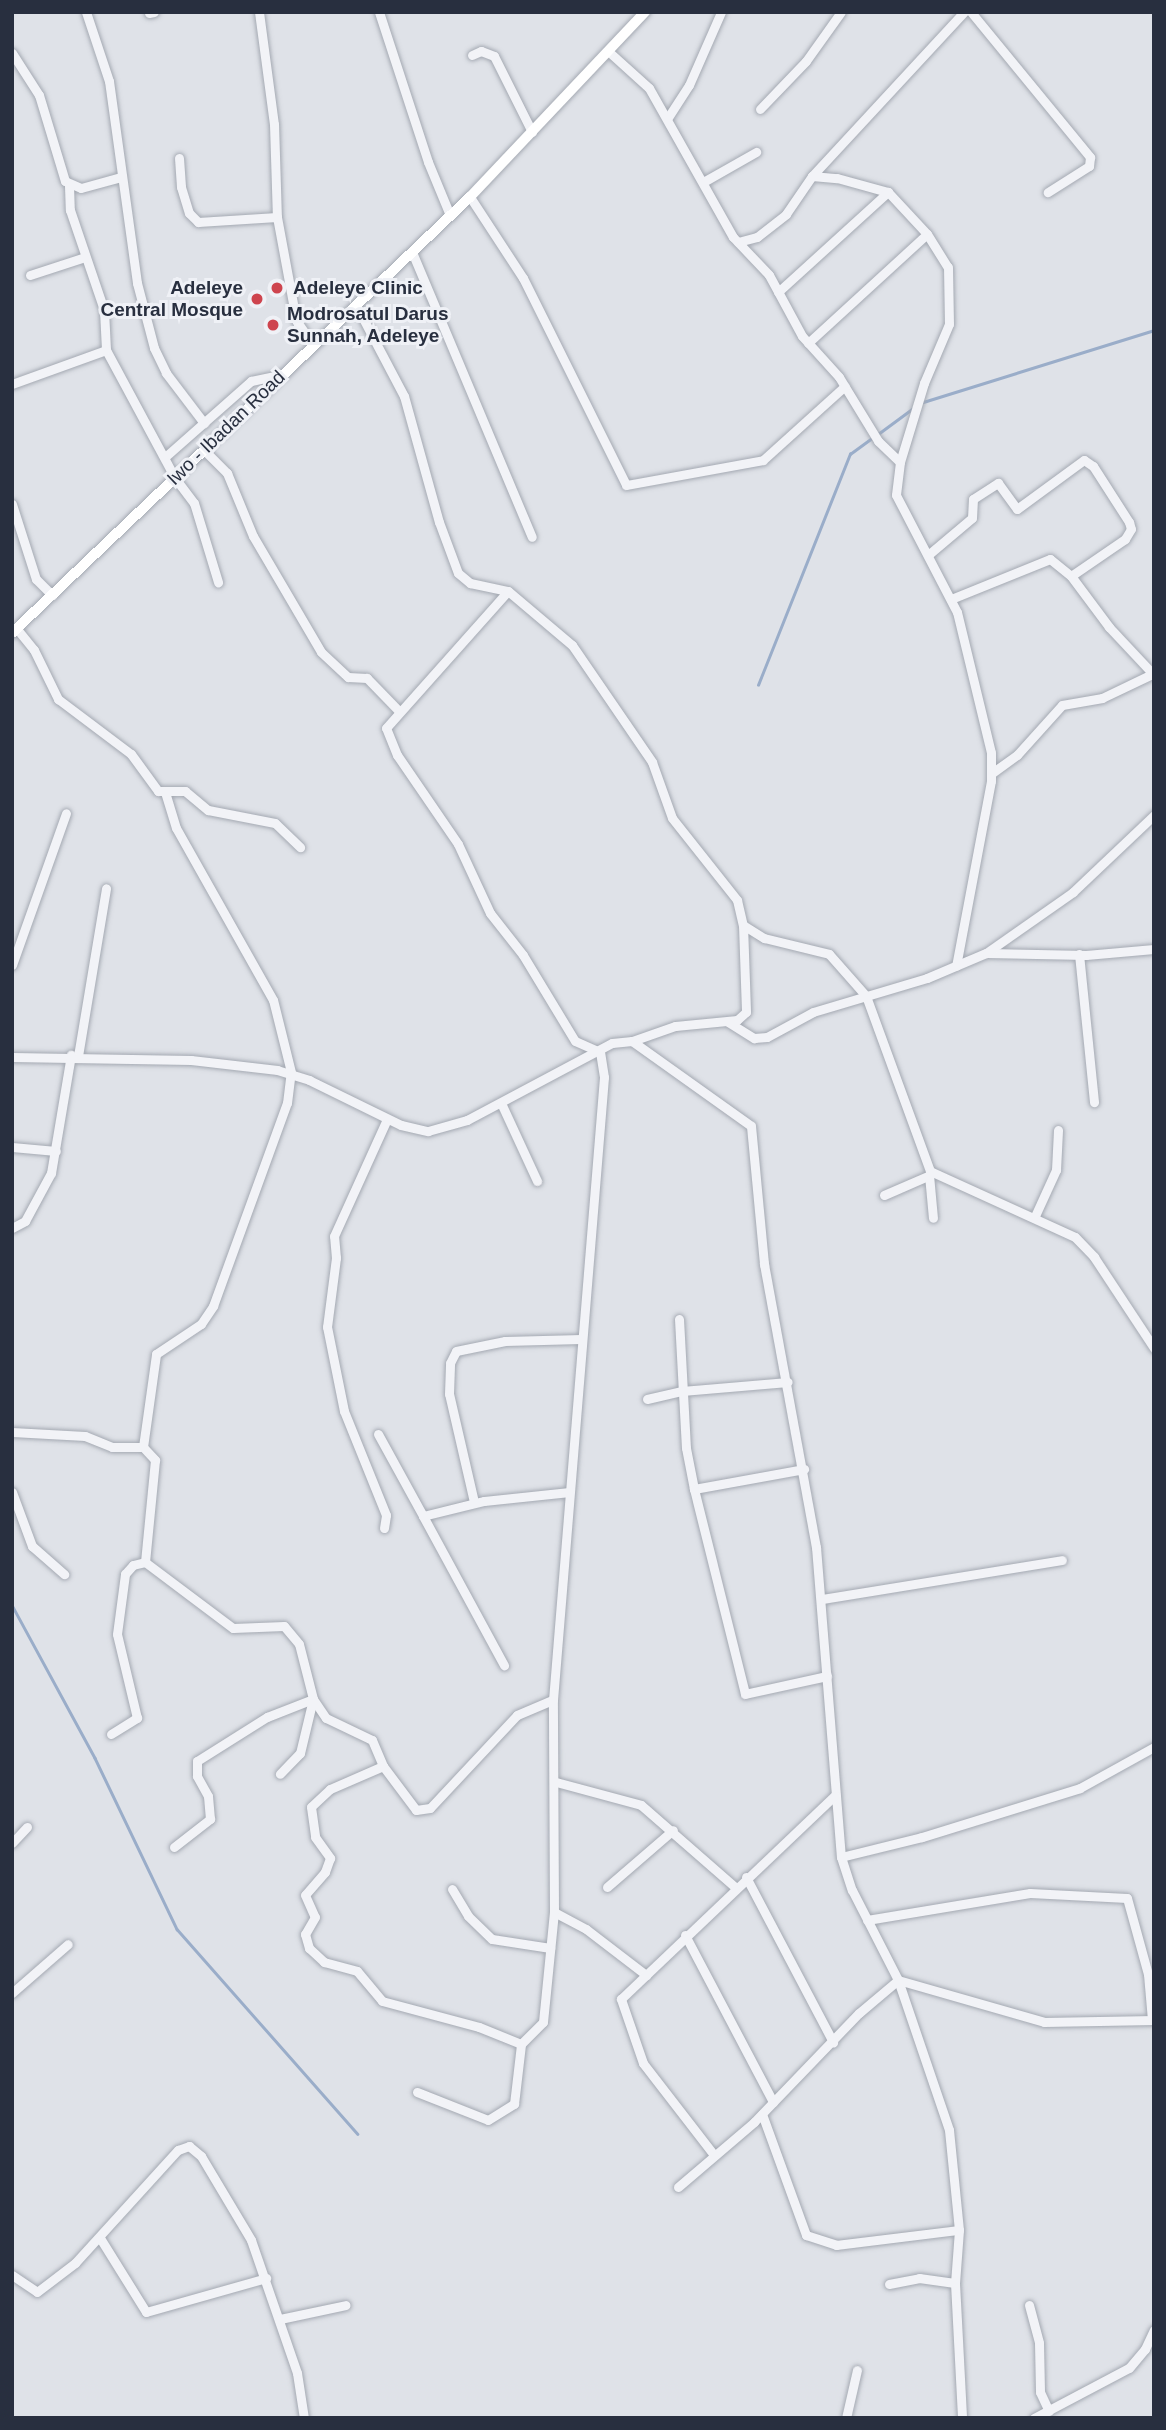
<!DOCTYPE html>
<style>
body{margin:0}
#map{position:relative;width:1166px;height:2430px;overflow:hidden;background:#dfe2e8;font-family:Helvetica,sans-serif}
div>[style]{position:absolute}
[style*='--x']{left:calc(var(--x)*1px);top:calc(var(--y)*1px);width:calc(var(--w)*1px);rotate:calc(var(--a)*1deg)}
.stream>*{height:2.5px;margin:-1.25px;padding:0 1.25px;transform-origin:1.25px;border-radius:1.25px;background:#9aadc9}
.roads{filter:drop-shadow(0 0 2px #a4a9b2) drop-shadow(0 0 2px #a4a9b2)}
.minor>*{height:9px;margin:-4.5px;padding:0 4.5px;transform-origin:4.5px;border-radius:4.5px;background:#f2f3f7}
.major>*{height:10px;margin:-5px;padding:0 5px;transform-origin:5px;border-radius:5px;background:#fff}
.dots>*{width:19px;height:19px;translate:-50% -50%;box-sizing:border-box;border:4px solid #eff1f6;border-radius:50%}
span{translate:-50% -50%;white-space:nowrap;text-align:center;line-height:1.15;-webkit-text-stroke:6px #eff1f6;paint-order:stroke}
.poi-label{font-size:19px;color:#282f3f;font-weight:700}
.right{translate:-100% -50%;text-align:right}
.left{translate:0 -50%;text-align:left}
.street-label{font-size:19px;color:#282f3f}
.frame{position:absolute;inset:0;border:14px solid #282f3f;pointer-events:none}
</style>
<div id="map">
<div class="stream">
<div style="--x:920;--y:403;--w:245;--a:-17.3"></div>
<div style="--x:878;--y:434;--w:42;--a:-36.3"></div>
<div style="--x:758;--y:685;--w:249;--a:-68.3"></div>
<div style="--x:850;--y:454;--w:27;--a:-36"></div>
<div style="--x:12;--y:1605;--w:174;--a:61.5"></div>
<div style="--x:95;--y:1758;--w:190;--a:64.4"></div>
<div style="--x:177;--y:1929;--w:273;--a:48.6"></div>
</div>
<div class="roads">
<div class="minor">
<div style="--x:86;--y:12;--w:73;--a:71.6"></div>
<div style="--x:109;--y:81;--w:204;--a:82.1"></div>
<div style="--x:137;--y:283;--w:67;--a:75.3"></div>
<div style="--x:154;--y:348;--w:28;--a:64"></div>
<div style="--x:166;--y:373;--w:63;--a:52.8"></div>
<div style="--x:259;--y:12;--w:113;--a:82.4"></div>
<div style="--x:274;--y:124;--w:93;--a:88.2"></div>
<div style="--x:277;--y:217;--w:105;--a:79.5"></div>
<div style="--x:296;--y:320;--w:30;--a:56"></div>
<div style="--x:379;--y:12;--w:158;--a:71.9"></div>
<div style="--x:428;--y:162;--w:57;--a:67.5"></div>
<div style="--x:971;--y:12;--w:188;--a:50.6"></div>
<div style="--x:1090;--y:157;--w:9;--a:96"></div>
<div style="--x:1089;--y:166;--w:49;--a:147.6"></div>
<div style="--x:149;--y:13;--w:5;--a:-11"></div>
<div style="--x:608;--y:51;--w:55;--a:42.1"></div>
<div style="--x:649;--y:88;--w:171;--a:60.6"></div>
<div style="--x:733;--y:237;--w:52;--a:46.5"></div>
<div style="--x:769;--y:275;--w:69;--a:61.6"></div>
<div style="--x:802;--y:336;--w:55;--a:47.9"></div>
<div style="--x:839;--y:377;--w:75;--a:58.6"></div>
<div style="--x:878;--y:441;--w:30;--a:44"></div>
<div style="--x:12;--y:53;--w:50;--a:57.3"></div>
<div style="--x:39;--y:95;--w:90;--a:73.2"></div>
<div style="--x:65;--y:181;--w:17;--a:24"></div>
<div style="--x:81;--y:188;--w:41;--a:-15.4"></div>
<div style="--x:472;--y:55;--w:10;--a:-24"></div>
<div style="--x:481;--y:51;--w:14;--a:21"></div>
<div style="--x:494;--y:56;--w:85;--a:63.4"></div>
<div style="--x:760;--y:109;--w:66;--a:-46.2"></div>
<div style="--x:806;--y:61;--w:60;--a:-54.5"></div>
<div style="--x:667;--y:119;--w:40;--a:-57.1"></div>
<div style="--x:689;--y:85;--w:80;--a:-66.3"></div>
<div style="--x:179;--y:158;--w:29;--a:86"></div>
<div style="--x:181;--y:187;--w:27;--a:73"></div>
<div style="--x:189;--y:213;--w:13;--a:45"></div>
<div style="--x:198;--y:222;--w:79;--a:-3.6"></div>
<div style="--x:812;--y:176;--w:224;--a:-47.2"></div>
<div style="--x:705;--y:181;--w:59;--a:-29.6"></div>
<div style="--x:69;--y:186;--w:24;--a:88"></div>
<div style="--x:70;--y:210;--w:106;--a:71.2"></div>
<div style="--x:104;--y:310;--w:40;--a:87.1"></div>
<div style="--x:106;--y:350;--w:145;--a:61.7"></div>
<div style="--x:175;--y:478;--w:31;--a:53"></div>
<div style="--x:194;--y:503;--w:83;--a:73.1"></div>
<div style="--x:470;--y:197;--w:97;--a:56.8"></div>
<div style="--x:523;--y:278;--w:231;--a:63.5"></div>
<div style="--x:626;--y:485;--w:139;--a:-10.3"></div>
<div style="--x:763;--y:460;--w:110;--a:-42.1"></div>
<div style="--x:738;--y:242;--w:20;--a:-15"></div>
<div style="--x:757;--y:237;--w:37;--a:-38"></div>
<div style="--x:786;--y:214;--w:46;--a:-55.6"></div>
<div style="--x:812;--y:176;--w:25;--a:5"></div>
<div style="--x:837;--y:178;--w:53;--a:15.4"></div>
<div style="--x:888;--y:192;--w:57;--a:47.1"></div>
<div style="--x:927;--y:234;--w:39;--a:58"></div>
<div style="--x:948;--y:267;--w:57;--a:89"></div>
<div style="--x:949;--y:324;--w:64;--a:113"></div>
<div style="--x:924;--y:383;--w:83;--a:106.9"></div>
<div style="--x:900;--y:462;--w:33;--a:97"></div>
<div style="--x:896;--y:495;--w:132;--a:62.5"></div>
<div style="--x:957;--y:612;--w:145;--a:76.4"></div>
<div style="--x:991;--y:753;--w:28;--a:90"></div>
<div style="--x:991;--y:781;--w:188;--a:100.7"></div>
<div style="--x:412;--y:252;--w:309;--a:67.2"></div>
<div style="--x:30;--y:275;--w:58;--a:-18.1"></div>
<div style="--x:778;--y:292;--w:149;--a:-42.3"></div>
<div style="--x:357;--y:307;--w:101;--a:62.2"></div>
<div style="--x:404;--y:396;--w:131;--a:74.5"></div>
<div style="--x:439;--y:522;--w:54;--a:69.6"></div>
<div style="--x:458;--y:573;--w:16;--a:40"></div>
<div style="--x:470;--y:583;--w:39;--a:12"></div>
<div style="--x:508;--y:591;--w:84;--a:40.2"></div>
<div style="--x:572;--y:645;--w:142;--a:55.6"></div>
<div style="--x:652;--y:762;--w:59;--a:70.3"></div>
<div style="--x:672;--y:818;--w:105;--a:51.6"></div>
<div style="--x:737;--y:900;--w:26;--a:77"></div>
<div style="--x:743;--y:925;--w:87;--a:88"></div>
<div style="--x:746;--y:1012;--w:12;--a:138"></div>
<div style="--x:737;--y:1020;--w:62;--a:174.5"></div>
<div style="--x:675;--y:1026;--w:46;--a:160.8"></div>
<div style="--x:808;--y:343;--w:161;--a:-42.5"></div>
<div style="--x:12;--y:384;--w:100;--a:-19.9"></div>
<div style="--x:204;--y:450;--w:33;--a:45"></div>
<div style="--x:227;--y:473;--w:68;--a:67.6"></div>
<div style="--x:253;--y:536;--w:134;--a:59.6"></div>
<div style="--x:321;--y:652;--w:37;--a:43"></div>
<div style="--x:348;--y:677;--w:19;--a:3"></div>
<div style="--x:367;--y:678;--w:46;--a:45.9"></div>
<div style="--x:165;--y:457;--w:115;--a:-41.5"></div>
<div style="--x:251;--y:381;--w:33;--a:-12"></div>
<div style="--x:12;--y:504;--w:79;--a:72.3"></div>
<div style="--x:36;--y:579;--w:23;--a:45"></div>
<div style="--x:928;--y:555;--w:57;--a:-40.1"></div>
<div style="--x:972;--y:518;--w:19;--a:-87"></div>
<div style="--x:973;--y:499;--w:30;--a:-33"></div>
<div style="--x:998;--y:483;--w:32;--a:54"></div>
<div style="--x:1017;--y:509;--w:83;--a:-36.2"></div>
<div style="--x:1084;--y:460;--w:11;--a:34"></div>
<div style="--x:1093;--y:466;--w:67;--a:57.3"></div>
<div style="--x:1129;--y:522;--w:7;--a:74"></div>
<div style="--x:1131;--y:529;--w:12;--a:121"></div>
<div style="--x:1125;--y:539;--w:65;--a:145.6"></div>
<div style="--x:1071;--y:576;--w:27;--a:-141"></div>
<div style="--x:1050;--y:559;--w:107;--a:158"></div>
<div style="--x:1071;--y:576;--w:64;--a:53.3"></div>
<div style="--x:1109;--y:627;--w:63;--a:46.9"></div>
<div style="--x:17;--y:629;--w:27;--a:51"></div>
<div style="--x:34;--y:650;--w:55;--a:63.9"></div>
<div style="--x:58;--y:699;--w:91;--a:37"></div>
<div style="--x:131;--y:754;--w:46;--a:53.9"></div>
<div style="--x:158;--y:791;--w:27;--a:0"></div>
<div style="--x:185;--y:791;--w:30;--a:40"></div>
<div style="--x:208;--y:810;--w:68;--a:11"></div>
<div style="--x:275;--y:823;--w:35;--a:44"></div>
<div style="--x:992;--y:773;--w:31;--a:-36"></div>
<div style="--x:1017;--y:755;--w:67;--a:-48"></div>
<div style="--x:1062;--y:705;--w:41;--a:-9.9"></div>
<div style="--x:1102;--y:698;--w:53;--a:-25.6"></div>
<div style="--x:743;--y:925;--w:25;--a:32"></div>
<div style="--x:764;--y:938;--w:67;--a:13.8"></div>
<div style="--x:829;--y:954;--w:56;--a:48.6"></div>
<div style="--x:866;--y:996;--w:186;--a:69.9"></div>
<div style="--x:930;--y:1171;--w:159;--a:24.5"></div>
<div style="--x:1075;--y:1237;--w:28;--a:46"></div>
<div style="--x:1094;--y:1257;--w:109;--a:56.6"></div>
<div style="--x:987;--y:953;--w:99;--a:1.2"></div>
<div style="--x:1086;--y:955;--w:68;--a:-5"></div>
<div style="--x:1079;--y:954;--w:149;--a:84.2"></div>
<div style="--x:12;--y:965;--w:161;--a:-70.4"></div>
<div style="--x:728;--y:1022;--w:31;--a:32"></div>
<div style="--x:754;--y:1038;--w:13;--a:-4"></div>
<div style="--x:767;--y:1037;--w:52;--a:-28.5"></div>
<div style="--x:813;--y:1012;--w:119;--a:-16.6"></div>
<div style="--x:927;--y:978;--w:64;--a:-23"></div>
<div style="--x:986;--y:953;--w:106;--a:-35"></div>
<div style="--x:1073;--y:892;--w:112;--a:-43.5"></div>
<div style="--x:78;--y:1056;--w:170;--a:-80.5"></div>
<div style="--x:12;--y:1057;--w:179;--a:1"></div>
<div style="--x:191;--y:1060;--w:87;--a:6.6"></div>
<div style="--x:277;--y:1070;--w:34;--a:17"></div>
<div style="--x:309;--y:1080;--w:102;--a:26.1"></div>
<div style="--x:401;--y:1125;--w:28;--a:13"></div>
<div style="--x:428;--y:1131;--w:41;--a:-15.8"></div>
<div style="--x:467;--y:1120;--w:164;--a:-28"></div>
<div style="--x:612;--y:1043;--w:20;--a:-6"></div>
<div style="--x:632;--y:1041;--w:146;--a:35.5"></div>
<div style="--x:751;--y:1126;--w:139;--a:84.6"></div>
<div style="--x:764;--y:1264;--w:288;--a:79.6"></div>
<div style="--x:816;--y:1547;--w:311;--a:85.4"></div>
<div style="--x:841;--y:1857;--w:35;--a:72"></div>
<div style="--x:852;--y:1890;--w:101;--a:62.9"></div>
<div style="--x:898;--y:1980;--w:158;--a:71.2"></div>
<div style="--x:949;--y:2130;--w:100;--a:84.3"></div>
<div style="--x:959;--y:2230;--w:53;--a:94.3"></div>
<div style="--x:955;--y:2283;--w:135;--a:87"></div>
<div style="--x:501;--y:1103;--w:86;--a:65.2"></div>
<div style="--x:12;--y:1147;--w:44;--a:5.2"></div>
<div style="--x:929;--y:1175;--w:43;--a:84.7"></div>
<div style="--x:884;--y:1195;--w:48;--a:-23.4"></div>
<div style="--x:1035;--y:1216;--w:51;--a:-65.5"></div>
<div style="--x:1056;--y:1170;--w:40;--a:-87.1"></div>
<div style="--x:12;--y:1228;--w:15;--a:-28"></div>
<div style="--x:25;--y:1221;--w:55;--a:-61.6"></div>
<div style="--x:51;--y:1173;--w:120;--a:-80.4"></div>
<div style="--x:679;--y:1319;--w:129;--a:86.9"></div>
<div style="--x:686;--y:1448;--w:42;--a:79"></div>
<div style="--x:694;--y:1489;--w:112;--a:-10.3"></div>
<div style="--x:647;--y:1399;--w:36;--a:-13"></div>
<div style="--x:682;--y:1391;--w:106;--a:-4.9"></div>
<div style="--x:12;--y:1432;--w:73;--a:3.1"></div>
<div style="--x:85;--y:1436;--w:29;--a:22"></div>
<div style="--x:112;--y:1447;--w:31;--a:0"></div>
<div style="--x:143;--y:1447;--w:94;--a:-82"></div>
<div style="--x:156;--y:1354;--w:54;--a:-33.7"></div>
<div style="--x:201;--y:1324;--w:22;--a:-56"></div>
<div style="--x:213;--y:1306;--w:216;--a:-70"></div>
<div style="--x:287;--y:1103;--w:31;--a:-83"></div>
<div style="--x:291;--y:1072;--w:74;--a:-104"></div>
<div style="--x:273;--y:1000;--w:197;--a:-119.4"></div>
<div style="--x:176;--y:828;--w:38;--a:-107"></div>
<div style="--x:378;--y:1434;--w:94;--a:61.2"></div>
<div style="--x:423;--y:1516;--w:63;--a:-13.8"></div>
<div style="--x:484;--y:1501;--w:86;--a:-6"></div>
<div style="--x:143;--y:1447;--w:18;--a:47"></div>
<div style="--x:155;--y:1460;--w:102;--a:95.6"></div>
<div style="--x:145;--y:1562;--w:110;--a:36.9"></div>
<div style="--x:233;--y:1628;--w:51;--a:-2.2"></div>
<div style="--x:284;--y:1626;--w:23;--a:50"></div>
<div style="--x:299;--y:1644;--w:57;--a:75.7"></div>
<div style="--x:313;--y:1699;--w:23;--a:56"></div>
<div style="--x:326;--y:1718;--w:51;--a:25.6"></div>
<div style="--x:372;--y:1740;--w:28;--a:67"></div>
<div style="--x:383;--y:1766;--w:55;--a:53.1"></div>
<div style="--x:416;--y:1810;--w:14;--a:-8"></div>
<div style="--x:430;--y:1808;--w:127;--a:-46.9"></div>
<div style="--x:517;--y:1715;--w:39;--a:-23"></div>
<div style="--x:694;--y:1489;--w:211;--a:76"></div>
<div style="--x:745;--y:1694;--w:84;--a:-12.4"></div>
<div style="--x:12;--y:1492;--w:58;--a:69.7"></div>
<div style="--x:32;--y:1546;--w:43;--a:41.2"></div>
<div style="--x:474;--y:1502;--w:111;--a:-103"></div>
<div style="--x:449;--y:1394;--w:31;--a:-88"></div>
<div style="--x:450;--y:1363;--w:13;--a:-63"></div>
<div style="--x:456;--y:1351;--w:50;--a:-11.5"></div>
<div style="--x:505;--y:1341;--w:76;--a:-1.5"></div>
<div style="--x:423;--y:1516;--w:170;--a:61.5"></div>
<div style="--x:384;--y:1528;--w:13;--a:-81"></div>
<div style="--x:386;--y:1515;--w:112;--a:-112"></div>
<div style="--x:344;--y:1411;--w:86;--a:-101.4"></div>
<div style="--x:327;--y:1327;--w:70;--a:-82.6"></div>
<div style="--x:336;--y:1258;--w:22;--a:-95"></div>
<div style="--x:334;--y:1236;--w:128;--a:-65.6"></div>
<div style="--x:822;--y:1599;--w:243;--a:-9.2"></div>
<div style="--x:111;--y:1734;--w:31;--a:-32"></div>
<div style="--x:137;--y:1718;--w:86;--a:-103.4"></div>
<div style="--x:117;--y:1634;--w:61;--a:-82.4"></div>
<div style="--x:125;--y:1574;--w:12;--a:-48"></div>
<div style="--x:133;--y:1565;--w:12;--a:-14"></div>
<div style="--x:383;--y:1766;--w:58;--a:156.5"></div>
<div style="--x:330;--y:1789;--w:26;--a:137"></div>
<div style="--x:311;--y:1807;--w:30;--a:82"></div>
<div style="--x:315;--y:1837;--w:26;--a:54"></div>
<div style="--x:330;--y:1858;--w:15;--a:110"></div>
<div style="--x:325;--y:1872;--w:30;--a:131"></div>
<div style="--x:305;--y:1895;--w:24;--a:66"></div>
<div style="--x:315;--y:1917;--w:20;--a:120"></div>
<div style="--x:305;--y:1934;--w:15;--a:74"></div>
<div style="--x:309;--y:1948;--w:21;--a:43"></div>
<div style="--x:324;--y:1962;--w:34;--a:15"></div>
<div style="--x:357;--y:1971;--w:39;--a:50"></div>
<div style="--x:382;--y:2001;--w:100;--a:15"></div>
<div style="--x:479;--y:2027;--w:45;--a:22"></div>
<div style="--x:556;--y:1782;--w:88;--a:15.1"></div>
<div style="--x:641;--y:1805;--w:126;--a:41.1"></div>
<div style="--x:12;--y:1843;--w:22;--a:-47"></div>
<div style="--x:174;--y:1847;--w:46;--a:-37.9"></div>
<div style="--x:210;--y:1819;--w:23;--a:-95"></div>
<div style="--x:208;--y:1796;--w:23;--a:-119"></div>
<div style="--x:197;--y:1776;--w:15;--a:-90"></div>
<div style="--x:197;--y:1761;--w:83;--a:-32.2"></div>
<div style="--x:267;--y:1717;--w:49;--a:-21.4"></div>
<div style="--x:313;--y:1699;--w:56;--a:103.5"></div>
<div style="--x:300;--y:1753;--w:29;--a:134"></div>
<div style="--x:841;--y:1857;--w:83;--a:-13.9"></div>
<div style="--x:922;--y:1837;--w:165;--a:-17.2"></div>
<div style="--x:1080;--y:1788;--w:85;--a:-29"></div>
<div style="--x:746;--y:1877;--w:187;--a:62.2"></div>
<div style="--x:607;--y:1887;--w:87;--a:-40.8"></div>
<div style="--x:452;--y:1889;--w:31;--a:59"></div>
<div style="--x:468;--y:1916;--w:33;--a:44"></div>
<div style="--x:492;--y:1939;--w:59;--a:8.8"></div>
<div style="--x:554;--y:1912;--w:36;--a:28"></div>
<div style="--x:586;--y:1929;--w:76;--a:37.5"></div>
<div style="--x:867;--y:1920;--w:165;--a:-9.4"></div>
<div style="--x:1030;--y:1893;--w:97;--a:3"></div>
<div style="--x:1127;--y:1898;--w:79;--a:74.6"></div>
<div style="--x:1148;--y:1974;--w:46;--a:85"></div>
<div style="--x:685;--y:1935;--w:189;--a:62.2"></div>
<div style="--x:12;--y:1993;--w:74;--a:-41.2"></div>
<div style="--x:417;--y:2092;--w:76;--a:21.5"></div>
<div style="--x:488;--y:2120;--w:31;--a:-32"></div>
<div style="--x:514;--y:2104;--w:60;--a:-83.3"></div>
<div style="--x:521;--y:2044;--w:31;--a:-45"></div>
<div style="--x:543;--y:2022;--w:111;--a:-84.3"></div>
<div style="--x:554;--y:1912;--w:212;--a:-90.3"></div>
<div style="--x:553;--y:1700;--w:625;--a:-85.32"></div>
<div style="--x:604;--y:1077;--w:25;--a:-99"></div>
<div style="--x:600;--y:1052;--w:27;--a:-156"></div>
<div style="--x:575;--y:1041;--w:100;--a:-121.2"></div>
<div style="--x:523;--y:955;--w:53;--a:-128.2"></div>
<div style="--x:490;--y:913;--w:76;--a:-114.9"></div>
<div style="--x:458;--y:844;--w:108;--a:-124.4"></div>
<div style="--x:397;--y:755;--w:29;--a:-112"></div>
<div style="--x:386;--y:728;--w:183;--a:-48.3"></div>
<div style="--x:762;--y:2114;--w:129;--a:70"></div>
<div style="--x:806;--y:2235;--w:32;--a:18"></div>
<div style="--x:836;--y:2245;--w:124;--a:-7"></div>
<div style="--x:714;--y:2155;--w:116;--a:-127.7"></div>
<div style="--x:643;--y:2063;--w:68;--a:-109"></div>
<div style="--x:621;--y:1999;--w:296;--a:-43.6"></div>
<div style="--x:678;--y:2187;--w:100;--a:-40.5"></div>
<div style="--x:754;--y:2122;--w:151;--a:-46.1"></div>
<div style="--x:859;--y:2013;--w:51;--a:-40.2"></div>
<div style="--x:898;--y:1980;--w:152;--a:16"></div>
<div style="--x:1044;--y:2022;--w:110;--a:-1"></div>
<div style="--x:100;--y:2238;--w:87;--a:58.1"></div>
<div style="--x:146;--y:2312;--w:125;--a:-15.8"></div>
<div style="--x:12;--y:2275;--w:30;--a:34"></div>
<div style="--x:37;--y:2292;--w:48;--a:-37.3"></div>
<div style="--x:75;--y:2263;--w:153;--a:-47.7"></div>
<div style="--x:178;--y:2150;--w:12;--a:-20"></div>
<div style="--x:189;--y:2146;--w:16;--a:40"></div>
<div style="--x:201;--y:2156;--w:98;--a:59.2"></div>
<div style="--x:251;--y:2240;--w:141;--a:70.9"></div>
<div style="--x:297;--y:2373;--w:46;--a:81.2"></div>
<div style="--x:889;--y:2284;--w:31;--a:-11"></div>
<div style="--x:919;--y:2278;--w:36;--a:8"></div>
<div style="--x:1029;--y:2305;--w:39;--a:75"></div>
<div style="--x:1039;--y:2343;--w:49;--a:88.8"></div>
<div style="--x:1040;--y:2392;--w:21;--a:65"></div>
<div style="--x:280;--y:2319;--w:67;--a:-12"></div>
<div style="--x:846;--y:2418;--w:49;--a:-77.1"></div>
<div style="--x:1034;--y:2418;--w:107;--a:-27.8"></div>
<div style="--x:1129;--y:2368;--w:25;--a:-50"></div>
<div style="--x:1145;--y:2349;--w:21;--a:-65"></div>
</div>
<div class="major">
<div style="--x:12;--y:633;--w:632;--a:-43.59"></div>
<div style="--x:470;--y:197;--w:255;--a:-46.6"></div>
</div>
</div>
<div class="dots">
<div style="left:277px;top:288px;background:#ce444e"></div>
<div style="left:257px;top:299px;background:#ce444e"></div>
<div style="left:273px;top:325px;background:#ce444e"></div>
</div>
<div class="poi-label">
<span class="right" style="left:243px;top:299px">Adeleye<br>Central Mosque</span>
<span class="left" style="left:293px;top:288px">Adeleye Clinic</span>
<span class="left" style="left:287px;top:325px">Modrosatul Darus<br>Sunnah, Adeleye</span>
</div>
<div class="street-label">
<span style="left:226px;top:428px;rotate:-44deg">Iwo - Ibadan Road</span>
</div>
<div class="frame"></div>
</div>
